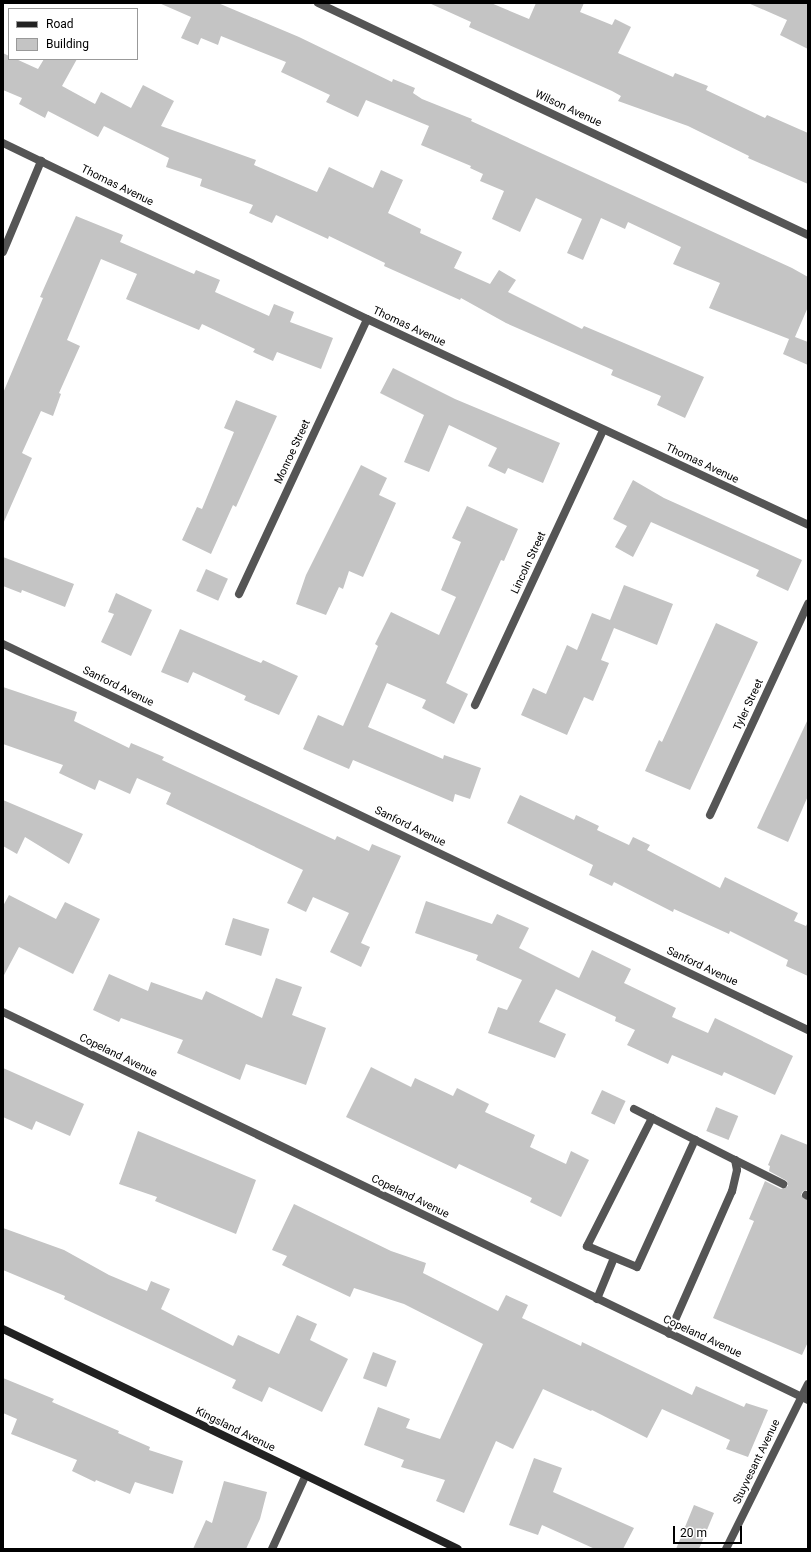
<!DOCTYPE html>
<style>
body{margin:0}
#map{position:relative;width:811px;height:1552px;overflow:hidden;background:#fff;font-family:Roboto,sans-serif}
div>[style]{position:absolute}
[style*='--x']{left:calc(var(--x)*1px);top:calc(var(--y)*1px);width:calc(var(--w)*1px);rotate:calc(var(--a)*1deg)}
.building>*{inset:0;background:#c4c4c4;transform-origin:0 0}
.lane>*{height:8px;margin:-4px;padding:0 4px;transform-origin:4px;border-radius:4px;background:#555}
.street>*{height:8px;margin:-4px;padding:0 4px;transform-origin:4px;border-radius:4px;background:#555}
.secondary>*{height:8px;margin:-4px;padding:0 4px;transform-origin:4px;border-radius:4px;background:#222}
span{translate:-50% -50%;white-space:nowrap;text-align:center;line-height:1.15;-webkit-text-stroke:4px #fff;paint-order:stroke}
.street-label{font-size:11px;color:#000}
.frame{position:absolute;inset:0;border:4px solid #000;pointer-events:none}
.legend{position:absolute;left:8px;top:8px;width:130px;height:52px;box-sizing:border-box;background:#fff;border:1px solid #999;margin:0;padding:5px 7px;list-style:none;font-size:12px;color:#000}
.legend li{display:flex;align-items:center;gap:8px;height:20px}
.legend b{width:20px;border:1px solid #999}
.scale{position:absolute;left:673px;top:1526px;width:69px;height:18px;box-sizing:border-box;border:2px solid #000;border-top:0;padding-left:5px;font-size:12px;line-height:14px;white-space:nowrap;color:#000;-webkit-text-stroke:3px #fff;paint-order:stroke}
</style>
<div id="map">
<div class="building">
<div style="clip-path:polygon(159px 3px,218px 3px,299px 37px,392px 82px,393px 79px,415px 88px,413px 93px,422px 99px,472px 119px,471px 121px,792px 268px,808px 277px,808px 307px,795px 337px,808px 342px,808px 365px,783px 354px,789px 339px,709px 308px,720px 283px,673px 264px,681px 247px,628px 222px,625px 229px,601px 218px,583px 260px,567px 253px,582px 219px,536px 198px,520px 232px,492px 219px,504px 191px,480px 181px,483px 174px,470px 168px,471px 166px,421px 145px,429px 126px,366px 100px,358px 117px,326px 102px,330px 95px,281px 72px,286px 62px,221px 36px,218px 45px,201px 38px,198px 45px,181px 38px,191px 17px)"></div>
<div style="clip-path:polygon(429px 3px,491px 3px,529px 19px,536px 3px,584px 3px,580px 12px,612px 25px,615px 19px,631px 27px,618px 53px,673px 77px,675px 73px,708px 86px,706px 90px,765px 118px,767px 115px,808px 133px,808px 184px,748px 158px,749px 156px,688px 126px,618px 101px,621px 96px,612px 91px,469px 27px,471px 22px)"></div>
<div style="clip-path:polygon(748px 3px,808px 3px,808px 49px,780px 35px,787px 20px)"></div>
<div style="clip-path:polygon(3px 53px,9px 56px,9px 59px,16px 59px,38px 69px,44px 59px,77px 59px,62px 86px,95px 104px,101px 92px,131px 108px,143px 85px,174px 101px,161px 126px,256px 160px,254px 165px,317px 192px,329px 167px,373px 188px,381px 170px,403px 180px,388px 213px,421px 229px,420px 233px,462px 252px,454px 268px,490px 284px,499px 270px,516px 280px,508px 292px,582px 329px,584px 326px,704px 377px,685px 418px,657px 405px,661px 396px,611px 375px,613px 370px,506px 323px,461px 298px,460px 300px,384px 266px,385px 263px,329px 236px,328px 239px,276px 215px,272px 223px,249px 213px,253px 205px,200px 186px,202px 179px,166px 167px,169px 158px,104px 126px,98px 137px,48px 111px,45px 118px,19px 104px,22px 98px,3px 90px)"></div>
<div style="clip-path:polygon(76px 216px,123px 235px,120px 242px,194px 274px,196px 270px,220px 280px,215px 292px,269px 316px,274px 304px,294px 312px,290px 322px,333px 338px,321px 369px,277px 352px,273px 361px,253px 352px,255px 349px,202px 324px,199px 330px,126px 299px,137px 274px,101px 259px,67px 340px,80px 346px,59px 393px,61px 394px,53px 416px,41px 411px,22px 453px,32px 458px,3px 524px,3px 393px,43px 298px,40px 297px)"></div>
<div style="clip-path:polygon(393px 368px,455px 399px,560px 443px,543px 483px,508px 468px,505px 474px,488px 466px,497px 448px,449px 425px,429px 472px,404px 462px,424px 415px,380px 393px)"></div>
<div style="clip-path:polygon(236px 400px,277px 416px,236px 507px,233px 505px,211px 554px,182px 540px,197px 507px,202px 509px,234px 432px,224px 428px)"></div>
<div style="clip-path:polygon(361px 465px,387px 478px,379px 495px,396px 503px,363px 577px,349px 571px,343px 589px,339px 587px,326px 615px,296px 604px,306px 575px)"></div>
<div style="clip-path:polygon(633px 480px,664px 498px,802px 560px,788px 591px,756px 576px,759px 570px,651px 522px,633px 557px,615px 547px,627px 526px,613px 519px)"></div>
<div style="clip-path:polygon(467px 506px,518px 529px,504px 561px,501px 560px,446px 683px,468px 694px,454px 724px,422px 708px,426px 700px,387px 683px,368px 727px,443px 759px,444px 755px,481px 768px,470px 799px,455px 794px,453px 802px,353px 760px,349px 769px,303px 749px,318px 715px,343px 726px,378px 646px,375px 644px,391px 612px,439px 635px,456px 597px,441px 590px,461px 542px,452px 538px)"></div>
<div style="clip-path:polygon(3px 557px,74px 584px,65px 607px,22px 590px,21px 593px,3px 586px)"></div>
<div style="left:206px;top:569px;width:24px;height:24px;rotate:24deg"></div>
<div style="clip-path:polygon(624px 585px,673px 604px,657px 645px,614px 628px,601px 660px,609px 663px,593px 701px,584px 697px,567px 735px,521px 715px,533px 688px,546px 694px,567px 645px,577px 650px,592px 613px,610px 620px)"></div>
<div style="clip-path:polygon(116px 593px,152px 610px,131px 656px,101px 642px,114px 614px,108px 612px)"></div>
<div style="clip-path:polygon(716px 623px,758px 642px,690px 790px,645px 771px,659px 740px,662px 742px)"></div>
<div style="clip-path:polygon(180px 629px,261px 663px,263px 660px,298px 676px,279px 715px,244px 700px,246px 696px,193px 672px,188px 683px,161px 672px)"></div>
<div style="clip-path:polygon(3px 687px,77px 712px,74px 721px,129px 748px,131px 743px,164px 757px,162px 760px,335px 840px,337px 836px,369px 851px,372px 844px,401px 856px,361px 943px,370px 947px,361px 967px,330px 952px,349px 913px,313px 897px,306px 912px,287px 903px,303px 870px,166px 804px,171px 793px,137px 778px,130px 794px,99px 780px,95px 790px,59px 773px,63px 765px,3px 744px)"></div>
<div style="clip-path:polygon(808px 719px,808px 796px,788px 842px,757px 828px)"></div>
<div style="clip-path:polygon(520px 795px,574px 820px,576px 815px,599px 826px,597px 830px,629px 845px,633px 837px,650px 845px,647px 850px,720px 888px,725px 877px,798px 913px,794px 921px,806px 926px,808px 922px,808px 976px,786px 966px,788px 960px,730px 931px,729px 934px,674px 909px,673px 912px,614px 882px,612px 886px,589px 875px,593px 865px,507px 823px)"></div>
<div style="clip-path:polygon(3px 800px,83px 834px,69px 864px,25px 837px,17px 854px,3px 846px)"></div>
<div style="clip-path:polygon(9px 895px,56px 919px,65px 902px,100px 919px,73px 974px,19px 947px,3px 977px,3px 906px)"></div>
<div style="clip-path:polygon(426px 901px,492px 924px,497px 914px,529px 928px,519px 948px,579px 978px,592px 950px,631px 969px,624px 983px,676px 1008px,672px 1017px,708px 1033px,715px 1018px,793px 1056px,775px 1095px,724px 1072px,722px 1076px,672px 1055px,668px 1064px,627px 1045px,635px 1030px,615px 1021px,616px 1017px,556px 989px,539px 1022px,566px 1034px,555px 1058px,488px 1033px,498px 1007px,507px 1010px,522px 980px,476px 960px,478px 955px,415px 933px)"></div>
<div style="left:233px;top:918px;width:38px;height:28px;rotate:17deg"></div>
<div style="clip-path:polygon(109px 974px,148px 991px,151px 982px,202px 1000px,206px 991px,262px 1018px,276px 978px,302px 987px,292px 1015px,326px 1028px,306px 1085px,246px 1064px,240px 1080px,177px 1053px,183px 1040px,121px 1018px,119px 1022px,93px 1010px)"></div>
<div style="clip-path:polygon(371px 1067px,411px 1087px,415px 1078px,453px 1096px,457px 1088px,489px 1104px,485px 1112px,535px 1135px,530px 1147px,566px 1164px,571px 1151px,589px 1160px,561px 1217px,530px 1202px,532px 1198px,459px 1164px,456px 1169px,346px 1117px)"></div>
<div style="clip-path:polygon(3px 1068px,84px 1104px,70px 1136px,36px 1121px,32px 1130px,3px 1117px)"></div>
<div style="left:602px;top:1090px;width:26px;height:26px;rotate:25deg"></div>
<div style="left:716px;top:1107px;width:24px;height:26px;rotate:22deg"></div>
<div style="clip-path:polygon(138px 1131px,256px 1180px,236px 1234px,155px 1201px,157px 1197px,119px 1184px)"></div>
<div style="clip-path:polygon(781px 1134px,808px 1145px,808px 1190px,803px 1191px,801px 1195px,808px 1201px,808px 1342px,802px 1355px,713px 1318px,754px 1221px,749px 1219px,765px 1181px,781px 1189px,788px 1186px,787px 1181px,769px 1171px,770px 1166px,768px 1165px)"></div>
<div style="clip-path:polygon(294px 1204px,391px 1251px,426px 1263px,423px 1273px,498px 1311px,506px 1295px,528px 1305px,522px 1318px,581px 1346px,582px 1342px,692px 1395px,696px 1386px,744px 1407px,746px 1403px,768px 1410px,748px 1457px,726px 1449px,730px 1440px,662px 1409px,647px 1438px,592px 1410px,591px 1411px,543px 1389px,513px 1449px,496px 1441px,464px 1513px,436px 1501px,445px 1480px,401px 1467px,404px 1460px,364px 1445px,378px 1407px,410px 1419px,406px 1428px,440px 1439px,483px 1344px,404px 1304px,354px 1288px,350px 1297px,282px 1265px,287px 1256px,272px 1250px)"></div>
<div style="clip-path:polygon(3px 1228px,64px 1250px,109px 1275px,147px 1291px,151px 1281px,170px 1289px,161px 1309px,233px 1346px,238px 1335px,279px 1354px,297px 1315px,317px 1324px,310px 1340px,348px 1359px,322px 1412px,269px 1387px,262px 1402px,232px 1388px,236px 1380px,64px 1299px,65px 1296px,3px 1270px)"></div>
<div style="left:373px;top:1352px;width:25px;height:28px;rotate:21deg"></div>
<div style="clip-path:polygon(3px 1378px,54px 1399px,52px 1402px,119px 1431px,118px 1433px,150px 1447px,149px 1450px,183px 1461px,173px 1494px,135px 1482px,130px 1494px,96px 1480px,95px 1482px,72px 1471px,77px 1460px,11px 1434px,17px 1419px,3px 1413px)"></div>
<div style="clip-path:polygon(534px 1458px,562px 1468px,553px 1492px,634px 1528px,623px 1549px,595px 1549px,542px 1525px,538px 1535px,509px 1525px)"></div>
<div style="clip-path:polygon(224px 1481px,267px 1492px,260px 1519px,246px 1549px,193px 1549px,206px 1520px,212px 1523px)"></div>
<div style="clip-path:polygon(694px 1505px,714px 1513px,699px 1549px,676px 1549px)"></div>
</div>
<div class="lane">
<div style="--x:634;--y:1109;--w:113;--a:26.8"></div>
<div style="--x:735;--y:1160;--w:10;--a:79"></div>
<div style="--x:737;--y:1170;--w:22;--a:103"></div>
<div style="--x:732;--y:1191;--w:156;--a:113.8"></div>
<div style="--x:652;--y:1118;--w:144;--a:116.9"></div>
<div style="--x:587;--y:1246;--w:54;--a:22.8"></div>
<div style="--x:637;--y:1267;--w:140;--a:-65.5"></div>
<div style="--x:735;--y:1160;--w:54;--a:26.6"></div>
<div style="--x:806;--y:1195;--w:2;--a:27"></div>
<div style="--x:597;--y:1299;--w:44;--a:-67.5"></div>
</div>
<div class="street">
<div style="--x:318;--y:3;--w:542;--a:25.34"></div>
<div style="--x:3;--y:143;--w:404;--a:25.8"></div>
<div style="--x:367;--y:319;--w:487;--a:25"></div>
<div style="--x:3;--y:252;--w:99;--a:-67.3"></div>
<div style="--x:239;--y:594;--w:303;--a:-65"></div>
<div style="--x:3;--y:644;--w:893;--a:25.62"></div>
<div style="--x:475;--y:705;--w:303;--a:-65"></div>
<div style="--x:710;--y:815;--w:233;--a:-65.1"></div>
<div style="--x:3;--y:1012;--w:894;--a:25.73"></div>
<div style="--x:272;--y:1549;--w:79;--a:-65.4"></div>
<div style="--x:726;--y:1549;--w:184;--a:-63.6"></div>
</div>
<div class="secondary">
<div style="--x:3;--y:1329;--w:505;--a:25.8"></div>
</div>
<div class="street-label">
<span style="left:568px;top:109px;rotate:25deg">Wilson Avenue</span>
<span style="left:117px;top:186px;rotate:26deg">Thomas Avenue</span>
<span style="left:409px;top:327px;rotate:25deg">Thomas Avenue</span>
<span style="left:293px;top:452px;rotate:-65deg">Monroe Street</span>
<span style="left:702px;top:464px;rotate:25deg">Thomas Avenue</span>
<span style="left:529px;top:563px;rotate:-65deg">Lincoln Street</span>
<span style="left:118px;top:687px;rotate:26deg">Sanford Avenue</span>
<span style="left:749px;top:705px;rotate:-65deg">Tyler Street</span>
<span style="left:410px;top:827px;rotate:26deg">Sanford Avenue</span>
<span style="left:702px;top:967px;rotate:25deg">Sanford Avenue</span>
<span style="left:118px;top:1056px;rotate:26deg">Copeland Avenue</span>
<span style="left:410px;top:1197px;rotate:26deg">Copeland Avenue</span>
<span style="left:702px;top:1337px;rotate:25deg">Copeland Avenue</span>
<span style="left:235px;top:1430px;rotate:26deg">Kingsland Avenue</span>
<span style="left:757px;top:1462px;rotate:-64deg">Stuyvesant Avenue</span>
</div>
<div class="frame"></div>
<ul class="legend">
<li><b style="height:5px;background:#222"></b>Road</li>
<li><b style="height:11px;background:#c4c4c4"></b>Building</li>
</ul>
<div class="scale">20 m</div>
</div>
